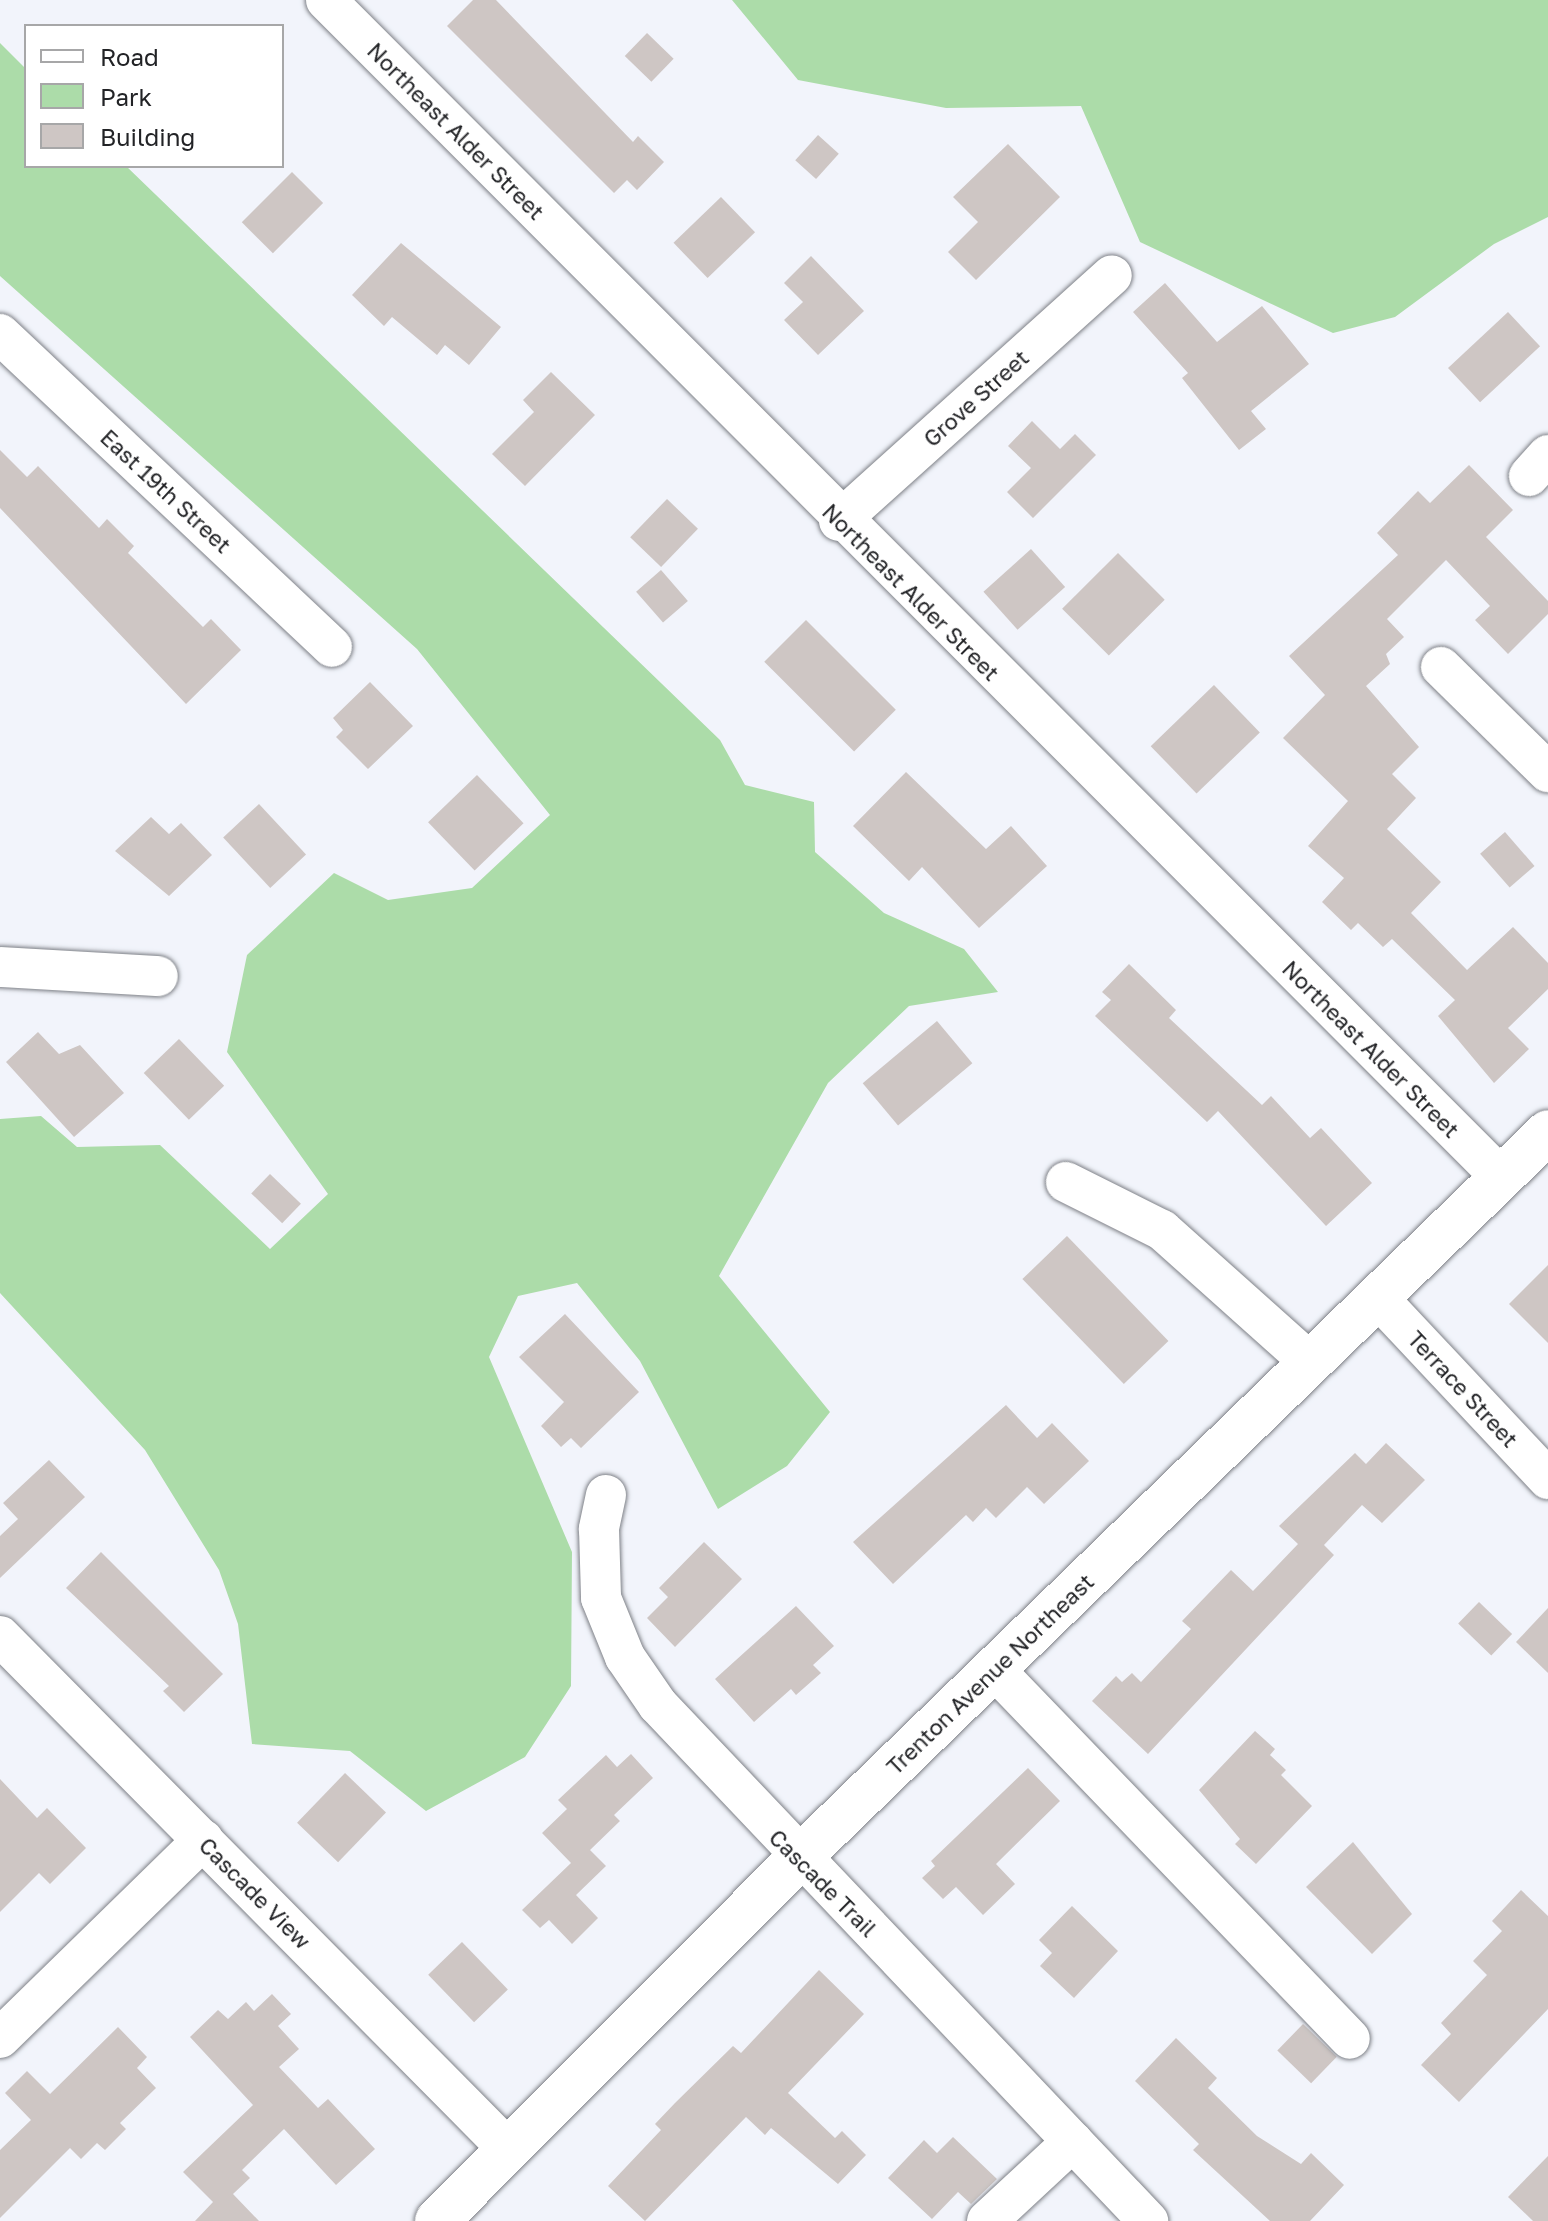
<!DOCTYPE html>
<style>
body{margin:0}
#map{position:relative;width:1548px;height:2221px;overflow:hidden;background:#f2f4fb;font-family:"Golos Text",sans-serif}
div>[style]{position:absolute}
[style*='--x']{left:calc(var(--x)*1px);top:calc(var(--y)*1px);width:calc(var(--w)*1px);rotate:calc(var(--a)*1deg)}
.green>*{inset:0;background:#acdca9}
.building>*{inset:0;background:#cec6c4;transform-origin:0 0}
.roads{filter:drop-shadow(0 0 2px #7e8187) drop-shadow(0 0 2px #7e8187)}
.minor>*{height:40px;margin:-20px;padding:0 20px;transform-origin:20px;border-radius:20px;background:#fff}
.major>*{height:44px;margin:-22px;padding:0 22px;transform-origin:22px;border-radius:22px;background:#fff}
span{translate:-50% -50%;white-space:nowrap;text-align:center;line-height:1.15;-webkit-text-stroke:8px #fff;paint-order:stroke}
.street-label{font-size:22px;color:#222326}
.legend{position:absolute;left:24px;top:24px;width:260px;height:144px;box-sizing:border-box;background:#fff;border:2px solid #a7a7a8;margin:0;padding:10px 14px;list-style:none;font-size:24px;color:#222326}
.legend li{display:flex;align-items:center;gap:16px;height:40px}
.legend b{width:40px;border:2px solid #a7a7a8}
</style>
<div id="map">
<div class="green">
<div style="clip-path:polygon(732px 0,1548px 0,1548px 217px,1494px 244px,1395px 317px,1333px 333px,1140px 242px,1081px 106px,946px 108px,798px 80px)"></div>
<div style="clip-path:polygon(0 43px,26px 69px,26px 166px,126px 166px,720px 740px,745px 785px,814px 802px,815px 852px,884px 913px,964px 949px,998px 992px,909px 1006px,828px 1083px,719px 1276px,830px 1412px,787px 1466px,718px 1509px,640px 1361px,577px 1283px,518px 1296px,489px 1357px,572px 1552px,571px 1686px,525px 1757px,426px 1811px,350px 1751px,252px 1744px,238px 1624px,219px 1570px,145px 1450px,0 1293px,0 1119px,41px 1116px,77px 1147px,160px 1145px,270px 1249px,328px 1194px,227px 1052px,247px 955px,334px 873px,388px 900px,472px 888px,550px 815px,417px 649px,0 276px)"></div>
</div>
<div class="building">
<div style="clip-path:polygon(473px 0,496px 0,633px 142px,638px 136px,664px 162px,637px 190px,627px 180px,614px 193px,447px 26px)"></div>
<div style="left:647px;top:33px;width:37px;height:32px;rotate:44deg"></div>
<div style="left:818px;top:135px;width:28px;height:34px;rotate:42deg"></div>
<div style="clip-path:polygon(1008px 144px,1060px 197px,976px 280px,948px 252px,978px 222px,953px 197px)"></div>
<div style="left:292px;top:172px;width:44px;height:71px;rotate:45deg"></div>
<div style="left:721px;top:197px;width:49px;height:66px;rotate:46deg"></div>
<div style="clip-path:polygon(401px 243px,501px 327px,469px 365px,445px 345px,437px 355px,392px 317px,384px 326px,352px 295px)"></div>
<div style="clip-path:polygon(811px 256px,864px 311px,818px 355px,784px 320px,803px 302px,784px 283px)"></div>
<div style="clip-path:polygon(1165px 283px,1217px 342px,1262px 306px,1309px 364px,1251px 411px,1266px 429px,1239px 450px,1182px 378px,1188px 373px,1133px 312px)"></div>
<div style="left:1508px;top:312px;width:47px;height:82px;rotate:47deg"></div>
<div style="clip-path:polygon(551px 372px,595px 415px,525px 486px,492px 454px,534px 412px,523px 400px)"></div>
<div style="clip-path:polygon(1032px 421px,1060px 449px,1075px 434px,1096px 455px,1033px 518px,1007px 492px,1031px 468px,1008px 446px)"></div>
<div style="clip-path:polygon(0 450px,27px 477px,38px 466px,99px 528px,107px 519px,134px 546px,128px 553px,203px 627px,211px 619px,241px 650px,186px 704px,0 508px)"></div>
<div style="clip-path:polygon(1469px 465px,1513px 510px,1486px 537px,1548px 601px,1548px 614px,1508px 654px,1475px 620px,1490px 606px,1446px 560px,1387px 619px,1404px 637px,1386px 654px,1390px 664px,1366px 686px,1419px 747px,1392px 774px,1416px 798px,1387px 829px,1441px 882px,1411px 913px,1467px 970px,1513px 927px,1548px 963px,1548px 989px,1508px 1028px,1529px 1049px,1494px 1083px,1438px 1016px,1455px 1000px,1392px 939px,1383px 947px,1358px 923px,1351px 930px,1322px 902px,1344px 878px,1308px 846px,1348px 801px,1283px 738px,1325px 695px,1289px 656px,1398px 555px,1377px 533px,1418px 491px,1430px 503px)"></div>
<div style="left:667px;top:499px;width:43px;height:53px;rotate:44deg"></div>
<div style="left:1031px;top:549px;width:51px;height:64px;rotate:48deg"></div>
<div style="left:1118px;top:553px;width:66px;height:79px;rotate:45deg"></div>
<div style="left:661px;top:570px;width:41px;height:33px;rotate:49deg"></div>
<div style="left:806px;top:620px;width:127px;height:59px;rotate:45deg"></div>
<div style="clip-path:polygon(370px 682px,413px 726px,368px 769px,336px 737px,343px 730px,333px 718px)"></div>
<div style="left:1214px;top:685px;width:66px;height:88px;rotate:46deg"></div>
<div style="clip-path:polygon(906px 772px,986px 849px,1011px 826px,1047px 866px,979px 928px,922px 867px,909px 881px,853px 826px)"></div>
<div style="left:477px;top:775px;width:67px;height:68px;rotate:46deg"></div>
<div style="left:259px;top:804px;width:69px;height:49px;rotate:47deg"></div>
<div style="clip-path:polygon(151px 817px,169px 834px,181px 823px,212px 855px,169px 896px,115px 851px)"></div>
<div style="left:1505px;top:832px;width:45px;height:33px;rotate:49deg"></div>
<div style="clip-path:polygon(1129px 964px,1176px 1010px,1169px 1018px,1262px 1105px,1271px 1096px,1310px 1138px,1321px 1128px,1372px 1183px,1326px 1226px,1218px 1111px,1207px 1122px,1095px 1016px,1111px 1000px,1102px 992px)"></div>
<div style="left:937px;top:1021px;width:55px;height:97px;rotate:50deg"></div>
<div style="clip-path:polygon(38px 1032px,59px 1054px,80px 1045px,124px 1093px,74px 1137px,6px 1062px)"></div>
<div style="left:179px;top:1039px;width:65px;height:49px;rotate:46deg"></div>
<div style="left:270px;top:1174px;width:43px;height:27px;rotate:44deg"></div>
<div style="left:1067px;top:1236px;width:146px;height:62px;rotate:46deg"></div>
<div style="clip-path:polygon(1548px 1265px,1548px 1343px,1509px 1304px)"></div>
<div style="clip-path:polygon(565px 1314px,639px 1392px,581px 1448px,571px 1438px,561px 1447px,541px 1426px,564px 1402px,519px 1357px)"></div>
<div style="clip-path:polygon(1006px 1405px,1037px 1438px,1052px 1423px,1089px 1461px,1044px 1504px,1027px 1487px,996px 1518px,986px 1508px,973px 1522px,966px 1515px,893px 1584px,853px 1542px)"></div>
<div style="clip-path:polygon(1386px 1443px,1425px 1480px,1382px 1523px,1362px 1505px,1324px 1545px,1334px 1555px,1148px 1754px,1092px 1701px,1116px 1676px,1122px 1682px,1132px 1673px,1141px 1682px,1191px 1629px,1182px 1621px,1231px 1570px,1253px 1591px,1298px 1544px,1279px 1526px,1355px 1453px,1366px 1464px)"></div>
<div style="clip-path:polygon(49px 1460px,85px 1497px,0 1578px,0 1536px,18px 1519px,3px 1503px)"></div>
<div style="clip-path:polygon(704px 1542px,742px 1579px,675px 1647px,647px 1618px,668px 1597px,659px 1588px)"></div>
<div style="clip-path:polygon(101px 1552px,223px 1674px,184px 1712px,163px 1691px,169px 1686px,66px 1588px)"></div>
<div style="left:1479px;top:1602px;width:46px;height:30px;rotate:44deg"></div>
<div style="clip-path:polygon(796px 1606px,834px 1646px,813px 1665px,821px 1673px,796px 1695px,791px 1689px,754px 1722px,715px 1679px)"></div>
<div style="clip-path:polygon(1548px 1608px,1548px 1673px,1516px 1642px)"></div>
<div style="clip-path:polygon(1255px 1731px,1275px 1749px,1270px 1755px,1286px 1770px,1281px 1775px,1312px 1806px,1256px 1864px,1235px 1844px,1240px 1839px,1199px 1790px)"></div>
<div style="clip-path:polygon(631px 1754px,653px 1778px,614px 1815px,620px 1821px,590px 1850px,606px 1866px,576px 1895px,598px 1918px,572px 1944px,549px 1920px,540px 1928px,522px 1910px,571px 1863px,542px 1833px,567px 1809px,558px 1800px,606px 1755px,617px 1767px)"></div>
<div style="clip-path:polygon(1028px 1768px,1060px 1801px,996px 1864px,1015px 1884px,983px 1915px,956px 1887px,943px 1899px,922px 1878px,935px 1866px,931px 1861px)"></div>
<div style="left:345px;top:1773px;width:57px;height:69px;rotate:44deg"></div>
<div style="clip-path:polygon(0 1779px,37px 1818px,47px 1808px,86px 1848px,50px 1884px,39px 1873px,0 1912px)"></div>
<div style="clip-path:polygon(1353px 1842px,1412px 1914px,1372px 1954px,1306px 1887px)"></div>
<div style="clip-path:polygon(1521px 1890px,1548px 1916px,1548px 2009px,1459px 2102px,1421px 2065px,1451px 2034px,1441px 2023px,1487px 1975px,1473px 1961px,1502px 1931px,1492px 1921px)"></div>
<div style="clip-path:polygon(1072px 1906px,1118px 1951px,1074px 1998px,1040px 1966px,1052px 1953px,1039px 1940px)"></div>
<div style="left:462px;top:1942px;width:66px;height:47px;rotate:46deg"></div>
<div style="clip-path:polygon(819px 1970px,864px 2014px,788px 2093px,835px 2138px,842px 2131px,866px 2155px,838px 2184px,771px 2128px,765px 2135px,746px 2117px,645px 2221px,608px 2186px,661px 2130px,655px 2124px,675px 2103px,733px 2046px,741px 2053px)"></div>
<div style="clip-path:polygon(272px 1994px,291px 2014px,278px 2026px,299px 2049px,279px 2067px,318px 2108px,328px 2099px,375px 2149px,336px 2185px,284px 2129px,242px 2170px,250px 2178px,233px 2194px,259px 2221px,195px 2221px,213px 2202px,183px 2172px,253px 2105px,190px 2037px,218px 2010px,228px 2019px,246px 2002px,254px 2011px)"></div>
<div style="left:1303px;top:2024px;width:47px;height:37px;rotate:44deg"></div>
<div style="clip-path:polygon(118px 2027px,147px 2057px,137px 2068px,156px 2088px,120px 2123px,126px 2129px,105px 2150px,97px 2143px,81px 2159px,70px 2148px,0 2218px,0 2150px,31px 2120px,5px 2093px,27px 2071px,50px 2094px)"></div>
<div style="clip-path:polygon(1176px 2038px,1217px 2078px,1208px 2088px,1257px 2136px,1301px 2164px,1311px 2153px,1344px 2185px,1310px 2221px,1270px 2221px,1193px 2150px,1199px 2144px,1135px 2081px)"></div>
<div style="clip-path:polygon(953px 2137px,997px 2179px,971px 2204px,958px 2192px,932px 2219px,888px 2178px,924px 2140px,937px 2153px)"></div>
<div style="clip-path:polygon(1548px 2156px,1548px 2221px,1533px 2221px,1508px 2197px)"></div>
</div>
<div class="roads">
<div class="minor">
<div style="--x:326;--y:0;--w:1665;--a:45.05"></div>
<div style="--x:0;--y:334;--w:456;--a:43.3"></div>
<div style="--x:1529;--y:476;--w:28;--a:-48"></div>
<div style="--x:839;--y:521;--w:367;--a:-42"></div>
<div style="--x:1441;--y:667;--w:150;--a:44.5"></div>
<div style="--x:0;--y:967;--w:158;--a:3.3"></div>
<div style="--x:1066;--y:1182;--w:107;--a:26.6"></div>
<div style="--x:1162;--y:1230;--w:200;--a:41.8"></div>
<div style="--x:1379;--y:1299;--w:247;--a:46.8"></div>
<div style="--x:606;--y:1495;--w:35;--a:102"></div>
<div style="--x:599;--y:1529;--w:69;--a:88.3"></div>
<div style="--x:601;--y:1598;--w:64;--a:67.9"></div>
<div style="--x:625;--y:1657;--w:58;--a:55.5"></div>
<div style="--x:658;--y:1705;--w:712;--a:46.48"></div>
<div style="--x:0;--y:1636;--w:723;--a:45.28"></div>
<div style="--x:994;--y:1669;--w:513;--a:46.1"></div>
<div style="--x:0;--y:2038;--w:284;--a:-44.3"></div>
<div style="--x:987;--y:2221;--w:117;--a:-42.9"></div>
</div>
<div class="major">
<div style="--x:437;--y:2221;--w:515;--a:-45.08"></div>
<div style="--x:801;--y:1856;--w:1040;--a:-44.1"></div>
</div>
</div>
<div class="street-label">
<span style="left:456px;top:131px;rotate:45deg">Northeast Alder Street</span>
<span style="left:976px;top:398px;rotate:-42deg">Grove Street</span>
<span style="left:166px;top:491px;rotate:43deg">East 19th Street</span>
<span style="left:911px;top:592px;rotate:45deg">Northeast Alder Street</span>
<span style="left:1371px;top:1049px;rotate:45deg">Northeast Alder Street</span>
<span style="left:1463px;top:1389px;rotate:47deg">Terrace Street</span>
<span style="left:990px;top:1674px;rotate:-44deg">Trenton Avenue Northeast</span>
<span style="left:823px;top:1883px;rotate:45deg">Cascade Trail</span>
<span style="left:255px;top:1893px;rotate:45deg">Cascade View</span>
</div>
<ul class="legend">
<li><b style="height:10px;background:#fff"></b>Road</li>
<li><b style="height:22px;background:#acdca9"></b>Park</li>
<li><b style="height:22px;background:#cec6c4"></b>Building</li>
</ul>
</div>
